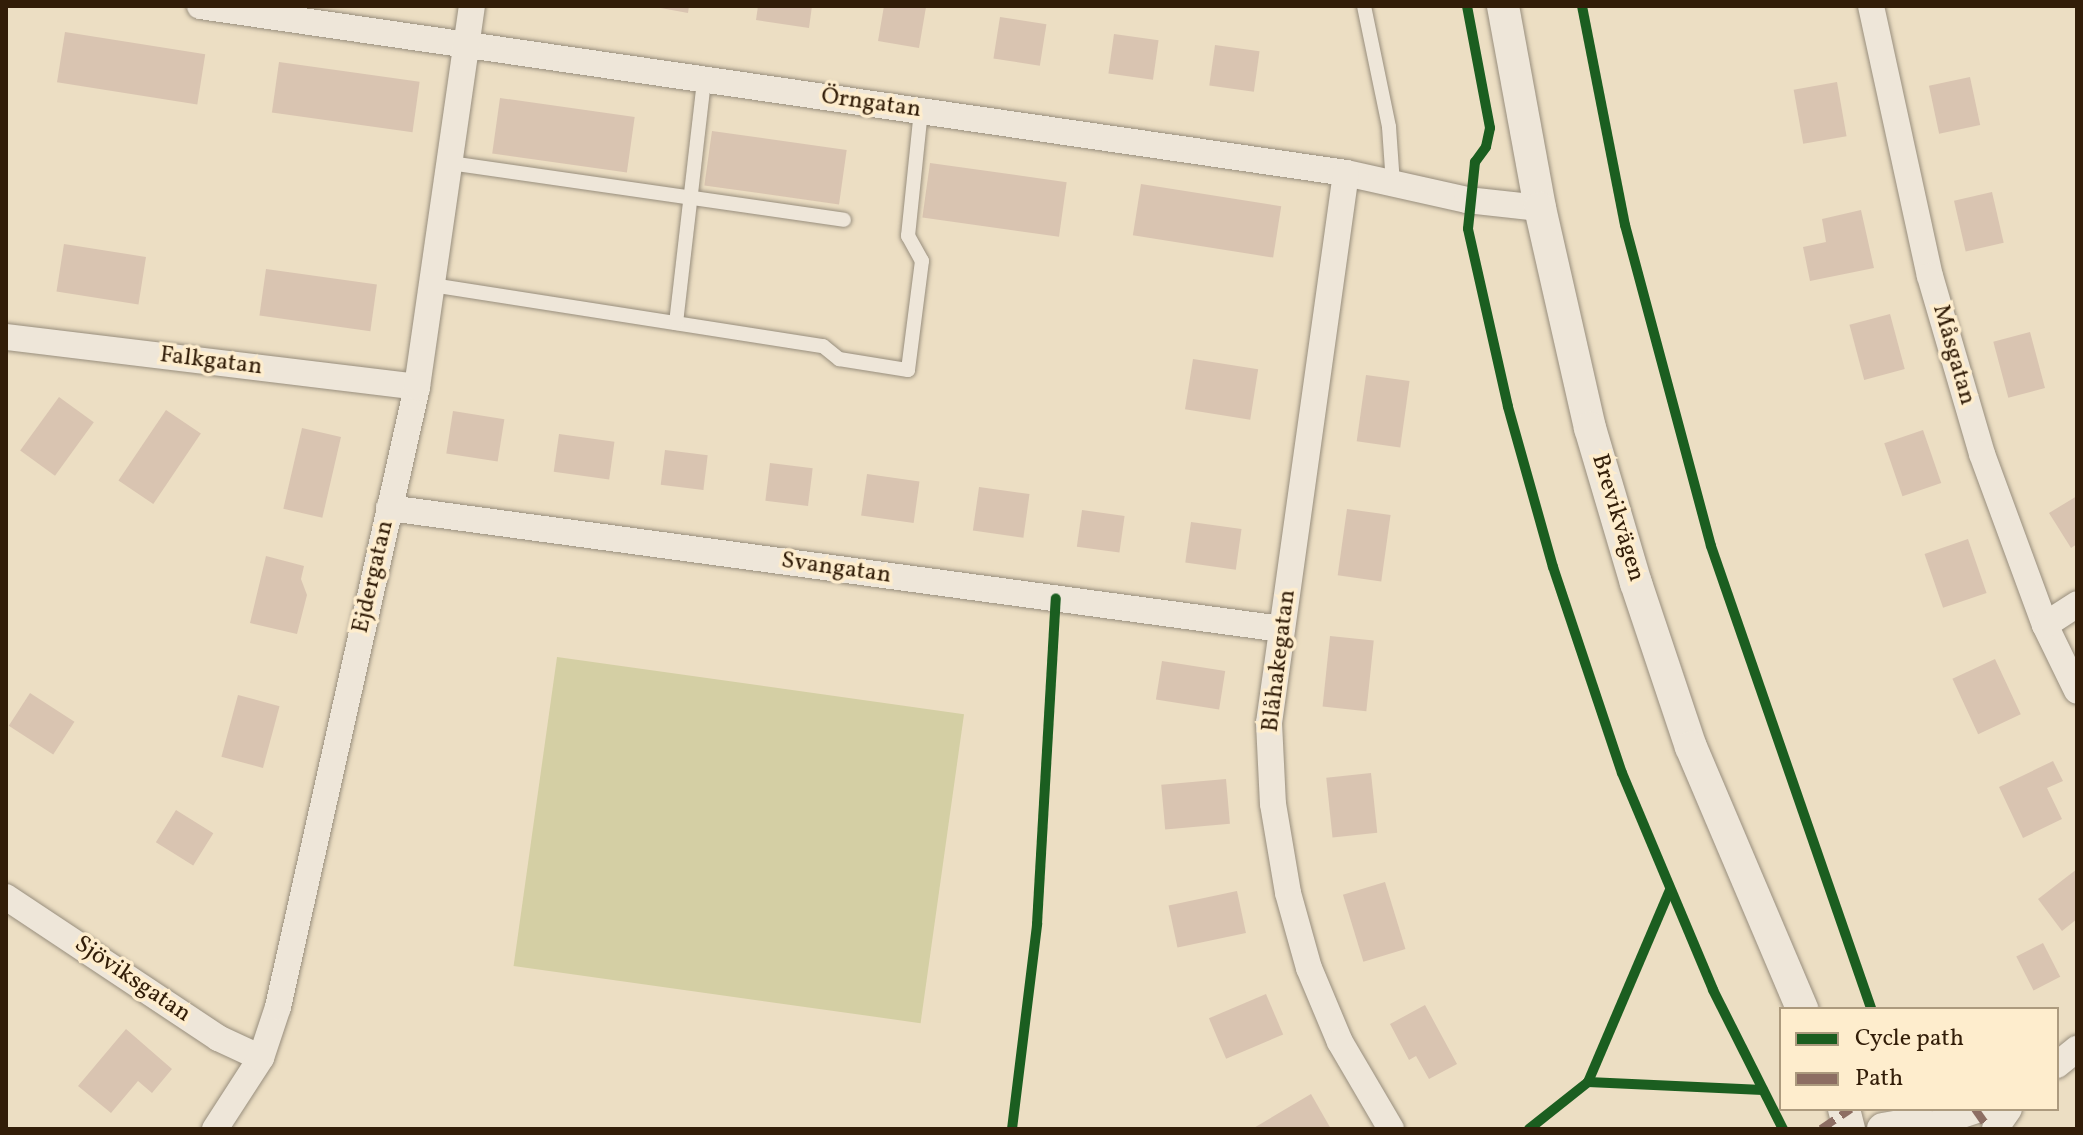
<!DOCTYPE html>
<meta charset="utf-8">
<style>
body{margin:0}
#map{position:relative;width:2083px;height:1135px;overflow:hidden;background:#ecdec3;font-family:Vollkorn,serif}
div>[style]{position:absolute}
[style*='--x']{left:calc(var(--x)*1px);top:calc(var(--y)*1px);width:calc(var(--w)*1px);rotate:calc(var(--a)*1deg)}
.green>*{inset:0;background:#d4cfa4;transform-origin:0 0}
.building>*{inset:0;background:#d9c4b1;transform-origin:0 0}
.roads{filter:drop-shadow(0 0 2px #988e7d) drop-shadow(0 0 2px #988e7d)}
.service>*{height:14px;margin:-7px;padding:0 7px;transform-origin:7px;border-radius:7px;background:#eee6d9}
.minor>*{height:26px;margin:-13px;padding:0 13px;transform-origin:13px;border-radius:13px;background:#eee6d9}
.tertiary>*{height:32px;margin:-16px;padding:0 16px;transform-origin:16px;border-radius:16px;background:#eee6d9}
.quiet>*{height:8px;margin-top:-4px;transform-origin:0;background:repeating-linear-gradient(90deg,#8d6e63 0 16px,transparent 0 24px)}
.cycleway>*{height:10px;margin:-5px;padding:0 5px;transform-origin:5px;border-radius:5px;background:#1b5e20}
span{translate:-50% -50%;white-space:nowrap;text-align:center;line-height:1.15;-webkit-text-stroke:7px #feedcd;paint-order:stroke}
.street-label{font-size:24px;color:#321d08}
.frame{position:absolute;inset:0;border:8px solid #321d08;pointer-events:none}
.legend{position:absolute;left:1779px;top:1007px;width:280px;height:104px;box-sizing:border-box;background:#feedcd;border:2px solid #ac9a7e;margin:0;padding:10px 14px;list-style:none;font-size:24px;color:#321d08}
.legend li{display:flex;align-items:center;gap:16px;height:40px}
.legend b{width:40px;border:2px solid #ac9a7e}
</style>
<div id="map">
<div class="green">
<div style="left:557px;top:657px;width:411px;height:312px;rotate:8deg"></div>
</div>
<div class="building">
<div style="clip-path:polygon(650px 6px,689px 6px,688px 13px)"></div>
<div style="clip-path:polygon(758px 6px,812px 6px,809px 28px,756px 20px)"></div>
<div style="clip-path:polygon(884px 6px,926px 7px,919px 48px,878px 41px)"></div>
<div style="left:1000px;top:17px;width:47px;height:42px;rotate:9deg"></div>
<div style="left:65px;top:32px;width:142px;height:51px;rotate:9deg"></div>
<div style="left:1114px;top:34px;width:45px;height:40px;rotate:8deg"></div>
<div style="left:1215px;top:45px;width:45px;height:41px;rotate:8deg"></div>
<div style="left:279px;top:62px;width:142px;height:51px;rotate:8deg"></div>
<div style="left:1970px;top:77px;width:49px;height:42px;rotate:78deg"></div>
<div style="left:1837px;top:82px;width:55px;height:44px;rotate:80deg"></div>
<div style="left:500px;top:98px;width:136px;height:56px;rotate:8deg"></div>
<div style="left:712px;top:131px;width:136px;height:55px;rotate:8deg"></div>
<div style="left:930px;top:163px;width:138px;height:55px;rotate:8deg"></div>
<div style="left:1141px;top:184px;width:142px;height:52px;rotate:9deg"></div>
<div style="left:1992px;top:192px;width:52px;height:39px;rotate:77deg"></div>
<div style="clip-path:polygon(1861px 210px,1874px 268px,1810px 281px,1803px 247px,1826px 242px,1822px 219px)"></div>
<div style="left:64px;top:244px;width:83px;height:48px;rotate:9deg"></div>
<div style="left:266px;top:269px;width:112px;height:47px;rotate:8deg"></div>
<div style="left:1890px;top:314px;width:57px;height:42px;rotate:75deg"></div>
<div style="left:2030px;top:332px;width:58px;height:38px;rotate:75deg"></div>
<div style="left:1193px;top:359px;width:66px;height:51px;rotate:9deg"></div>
<div style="left:1366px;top:375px;width:44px;height:67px;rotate:8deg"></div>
<div style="left:59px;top:397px;width:43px;height:66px;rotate:36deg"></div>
<div style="left:166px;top:410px;width:42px;height:85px;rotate:34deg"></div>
<div style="left:453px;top:411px;width:52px;height:43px;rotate:9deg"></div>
<div style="left:302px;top:428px;width:40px;height:83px;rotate:13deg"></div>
<div style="left:1923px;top:430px;width:56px;height:41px;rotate:71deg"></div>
<div style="left:559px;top:434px;width:56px;height:38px;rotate:8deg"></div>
<div style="left:665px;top:450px;width:43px;height:35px;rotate:7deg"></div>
<div style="left:770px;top:463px;width:43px;height:38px;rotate:7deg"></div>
<div style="left:867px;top:474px;width:53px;height:42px;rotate:8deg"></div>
<div style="left:979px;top:487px;width:51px;height:44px;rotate:8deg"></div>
<div style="clip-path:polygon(2077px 496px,2077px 544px,2071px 548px,2049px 513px)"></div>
<div style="left:1347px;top:509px;width:44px;height:67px;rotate:8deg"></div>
<div style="left:1082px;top:510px;width:43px;height:37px;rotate:8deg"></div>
<div style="left:1191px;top:522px;width:51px;height:41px;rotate:8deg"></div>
<div style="left:1968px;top:539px;width:57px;height:46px;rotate:71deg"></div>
<div style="clip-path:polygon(266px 556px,304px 566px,301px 579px,307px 595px,297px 634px,250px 623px)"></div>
<div style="left:1330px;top:636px;width:44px;height:71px;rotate:6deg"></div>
<div style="left:1995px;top:659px;width:61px;height:47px;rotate:65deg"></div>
<div style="left:1162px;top:661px;width:64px;height:39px;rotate:9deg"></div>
<div style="left:30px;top:693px;width:53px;height:39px;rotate:33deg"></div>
<div style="left:238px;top:695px;width:43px;height:64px;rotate:15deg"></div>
<div style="clip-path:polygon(2053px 761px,2063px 781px,2047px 788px,2062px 819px,2023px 838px,1999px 787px)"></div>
<div style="left:1371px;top:773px;width:60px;height:45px;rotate:84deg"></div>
<div style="left:1226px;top:779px;width:45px;height:65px;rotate:85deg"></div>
<div style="left:176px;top:810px;width:44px;height:38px;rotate:32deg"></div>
<div style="clip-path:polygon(2077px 869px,2077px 919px,2062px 931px,2038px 899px)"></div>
<div style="left:1385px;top:882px;width:70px;height:44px;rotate:73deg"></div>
<div style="left:1237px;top:891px;width:43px;height:70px;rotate:78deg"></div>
<div style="left:2043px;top:943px;width:38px;height:30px;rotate:63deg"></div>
<div style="left:1266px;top:994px;width:44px;height:62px;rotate:67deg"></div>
<div style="clip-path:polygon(1425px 1005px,1457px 1064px,1429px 1079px,1416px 1056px,1409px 1060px,1390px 1024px)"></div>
<div style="clip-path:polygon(126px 1029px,172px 1069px,152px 1093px,138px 1081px,111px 1113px,78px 1086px)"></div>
<div style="clip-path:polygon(1311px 1094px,1331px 1129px,1252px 1129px)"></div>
</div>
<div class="roads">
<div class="service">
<div style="--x:1364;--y:6;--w:124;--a:78.3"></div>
<div style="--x:1389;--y:127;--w:57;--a:86"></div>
<div style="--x:450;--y:163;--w:398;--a:8.2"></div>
<div style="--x:432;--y:285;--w:396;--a:8.9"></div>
<div style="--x:823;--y:346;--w:21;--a:39"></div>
<div style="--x:839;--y:359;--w:70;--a:9.1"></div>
<div style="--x:908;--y:370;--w:110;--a:-82.7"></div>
<div style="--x:922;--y:261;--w:29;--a:-119"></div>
<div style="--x:908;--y:236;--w:126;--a:-84.1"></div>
<div style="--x:676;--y:323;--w:244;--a:-83.4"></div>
</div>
<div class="minor">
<div style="--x:200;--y:6;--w:1158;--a:8.29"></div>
<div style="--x:1346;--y:173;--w:124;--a:12.6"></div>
<div style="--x:1467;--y:200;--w:73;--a:6.3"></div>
<div style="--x:1871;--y:6;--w:276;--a:77.7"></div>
<div style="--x:1930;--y:276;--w:185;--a:73.7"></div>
<div style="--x:1982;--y:454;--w:182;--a:69.8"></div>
<div style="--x:2045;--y:625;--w:73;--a:64.1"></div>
<div style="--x:1346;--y:173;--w:555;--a:97.97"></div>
<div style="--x:1269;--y:723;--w:81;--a:87.2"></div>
<div style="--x:1273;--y:804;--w:90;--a:80.4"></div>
<div style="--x:1288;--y:893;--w:78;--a:74.4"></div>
<div style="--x:1309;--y:968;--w:80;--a:67.3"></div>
<div style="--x:1340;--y:1042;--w:101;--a:59.6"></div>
<div style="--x:6;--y:337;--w:414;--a:6.9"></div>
<div style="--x:389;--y:508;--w:901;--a:7.72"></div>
<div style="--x:2045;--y:625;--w:38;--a:-33"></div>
<div style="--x:6;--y:897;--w:255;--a:33.6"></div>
<div style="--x:218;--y:1038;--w:47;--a:24.9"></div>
<div style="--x:2057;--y:1065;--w:26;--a:-39"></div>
<div style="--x:1929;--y:1126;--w:54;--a:-18.4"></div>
<div style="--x:215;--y:1129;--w:85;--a:-57.1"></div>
<div style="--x:261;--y:1058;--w:54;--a:-71.6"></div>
<div style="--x:278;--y:1007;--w:635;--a:-77.36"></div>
<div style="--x:417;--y:387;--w:385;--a:-81.8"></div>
<div style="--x:1995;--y:1129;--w:24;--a:-55"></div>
</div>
<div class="tertiary">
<div style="--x:1503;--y:6;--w:205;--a:79.6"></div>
<div style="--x:1540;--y:208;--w:226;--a:77.2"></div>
<div style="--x:1590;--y:428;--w:162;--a:73.5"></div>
<div style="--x:1636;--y:583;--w:173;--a:71.5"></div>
<div style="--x:1691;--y:747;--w:285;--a:67"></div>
<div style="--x:1844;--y:1109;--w:21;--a:76"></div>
<div style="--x:1883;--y:1129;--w:35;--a:-10"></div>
<div style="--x:1917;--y:1123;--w:18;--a:19"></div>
</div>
</div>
<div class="quiet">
<div style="--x:1975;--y:1109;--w:24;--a:55"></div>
<div style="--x:1821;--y:1129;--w:36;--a:-34"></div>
</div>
<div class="cycleway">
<div style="--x:1467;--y:6;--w:124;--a:79.3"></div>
<div style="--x:1490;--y:128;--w:19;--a:102"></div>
<div style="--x:1486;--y:147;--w:19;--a:126"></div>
<div style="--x:1475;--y:162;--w:67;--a:96"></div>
<div style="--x:1468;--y:229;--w:182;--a:77.3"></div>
<div style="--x:1508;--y:407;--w:166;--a:74.3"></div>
<div style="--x:1553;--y:567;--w:217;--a:71.5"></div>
<div style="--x:1622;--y:773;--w:235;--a:67.2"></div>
<div style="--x:1713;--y:990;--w:156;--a:63.3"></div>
<div style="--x:1582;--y:6;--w:223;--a:78.9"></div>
<div style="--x:1625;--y:225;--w:332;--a:75"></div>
<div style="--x:1711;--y:546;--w:490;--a:70.9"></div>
<div style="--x:1588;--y:1082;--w:175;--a:2.6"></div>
<div style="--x:1012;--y:1129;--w:207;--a:-83"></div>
<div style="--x:1037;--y:924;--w:326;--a:-86.7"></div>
<div style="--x:1529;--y:1129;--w:75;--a:-38.5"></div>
<div style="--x:1588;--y:1082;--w:209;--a:-66.9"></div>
</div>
<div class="street-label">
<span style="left:871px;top:104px;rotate:8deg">Örngatan</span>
<span style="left:1953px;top:355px;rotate:74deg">Måsgatan</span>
<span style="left:211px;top:362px;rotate:7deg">Falkgatan</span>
<span style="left:1617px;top:518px;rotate:73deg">Brevikvägen</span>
<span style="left:836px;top:569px;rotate:8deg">Svangatan</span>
<span style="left:374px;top:577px;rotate:-77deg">Ejdergatan</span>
<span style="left:1280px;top:661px;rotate:-83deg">Blåhakegatan</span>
<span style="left:132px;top:980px;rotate:34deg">Sjöviksgatan</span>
</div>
<div class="frame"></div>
<ul class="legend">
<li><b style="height:10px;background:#1b5e20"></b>Cycle path</li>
<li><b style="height:10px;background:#8d6e63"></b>Path</li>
</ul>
</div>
